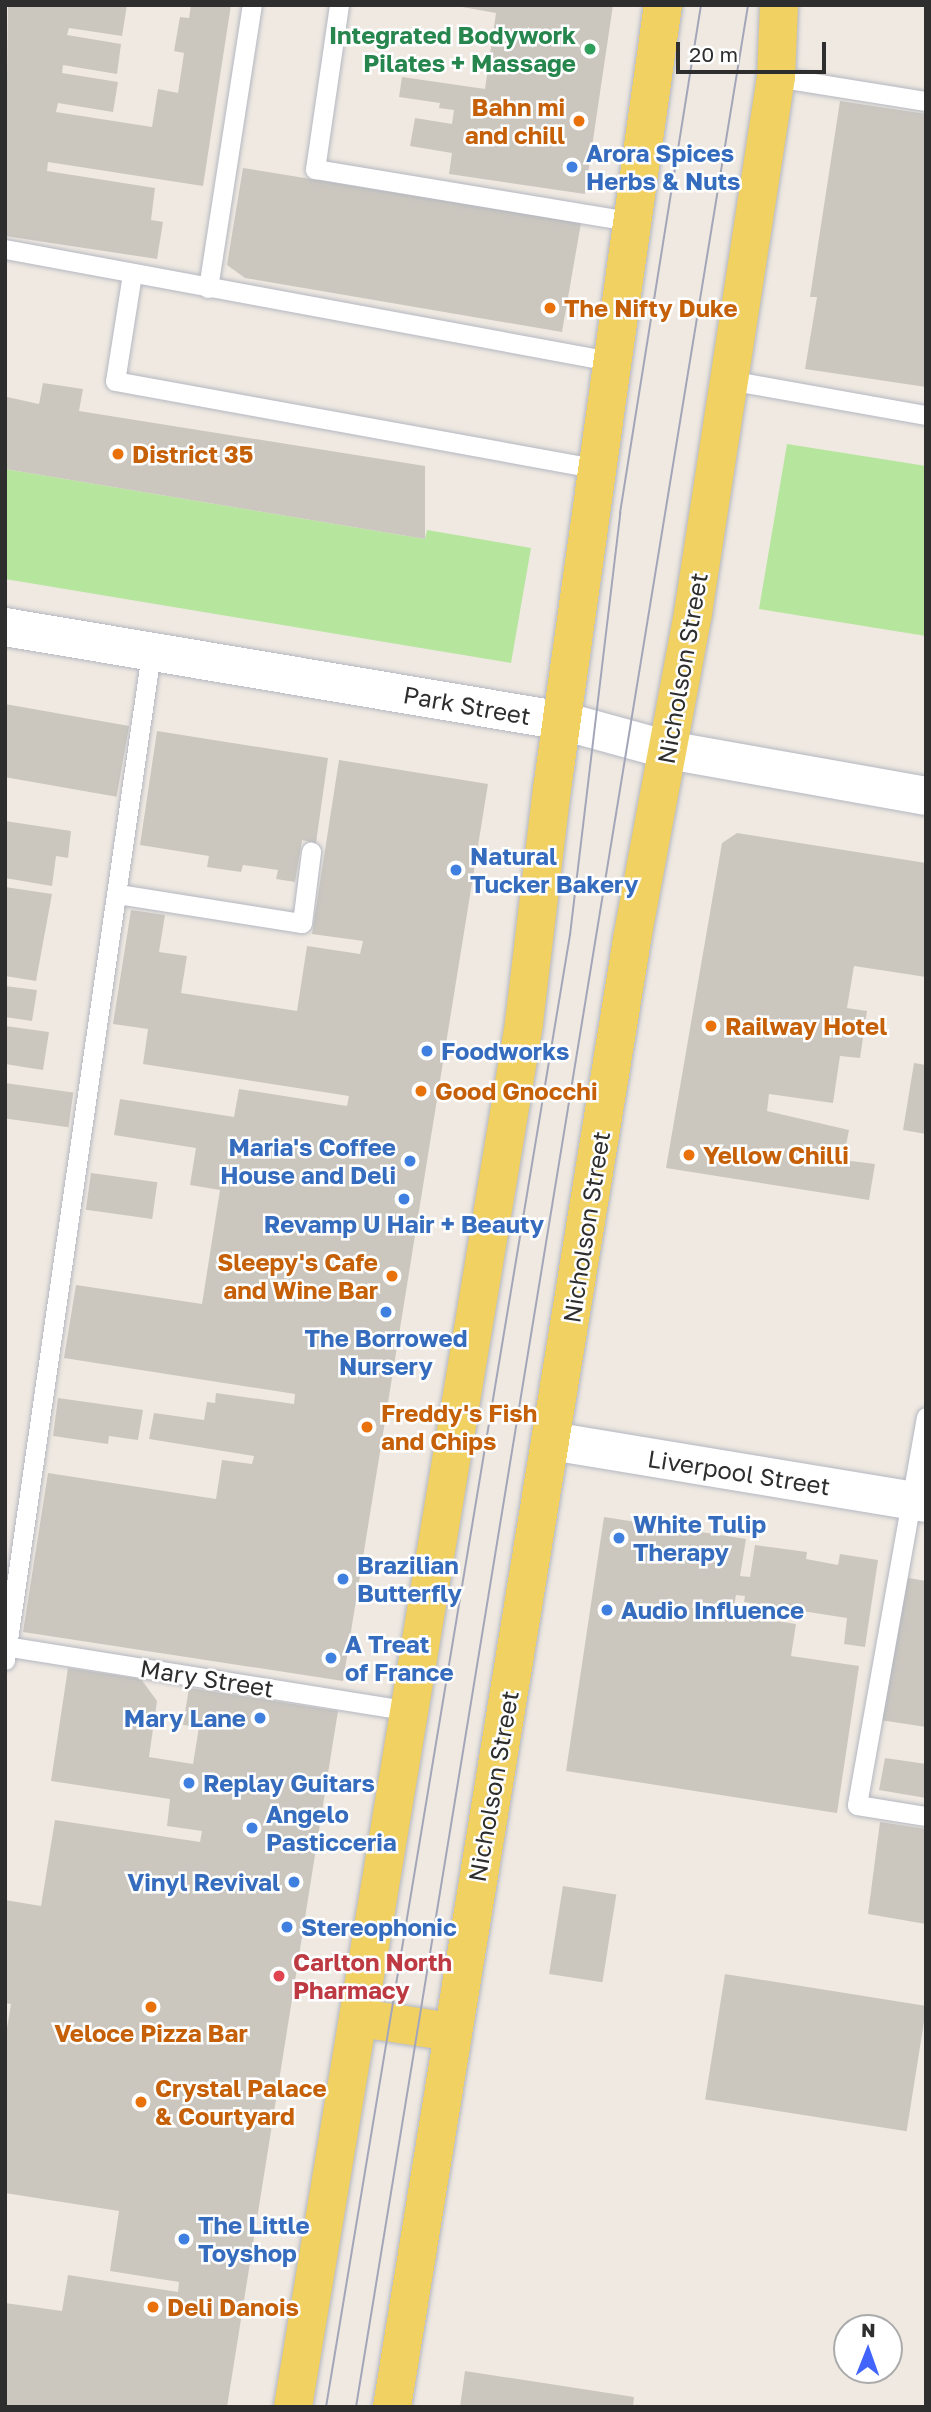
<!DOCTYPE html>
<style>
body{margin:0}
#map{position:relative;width:931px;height:2412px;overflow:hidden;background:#efe9e1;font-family:"Golos Text",sans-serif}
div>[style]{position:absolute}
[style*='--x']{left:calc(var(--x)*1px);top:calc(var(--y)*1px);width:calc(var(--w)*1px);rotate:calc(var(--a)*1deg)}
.green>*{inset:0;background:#b6e59e}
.building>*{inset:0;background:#cbc7bf;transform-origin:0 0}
.roads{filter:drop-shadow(0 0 2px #b4b7c1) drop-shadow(0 0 2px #b4b7c1)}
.service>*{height:19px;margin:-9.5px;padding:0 9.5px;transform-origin:9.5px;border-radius:9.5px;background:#fff}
.minor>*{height:38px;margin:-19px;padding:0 19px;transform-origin:19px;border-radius:19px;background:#fff}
.tertiary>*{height:38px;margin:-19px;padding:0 19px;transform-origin:19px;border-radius:19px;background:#fff}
.primary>*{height:38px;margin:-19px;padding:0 19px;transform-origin:19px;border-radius:19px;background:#f2d163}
.tram>*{height:2px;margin:-1px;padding:0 1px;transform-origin:1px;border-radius:1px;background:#a3a6b8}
.dots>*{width:19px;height:19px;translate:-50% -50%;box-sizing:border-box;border:4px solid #fff;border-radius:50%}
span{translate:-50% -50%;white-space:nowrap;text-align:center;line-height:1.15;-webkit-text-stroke:5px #fff;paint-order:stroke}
.leisure-label{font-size:24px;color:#27864d;font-weight:700}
.right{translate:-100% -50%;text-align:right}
.food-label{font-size:24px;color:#c56008;font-weight:700}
.left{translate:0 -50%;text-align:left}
.shop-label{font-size:24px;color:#366cbe;font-weight:700}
.street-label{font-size:24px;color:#2e2e2e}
.health-label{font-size:24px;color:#be3a42;font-weight:700}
.frame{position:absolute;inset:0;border:7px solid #2e2e2e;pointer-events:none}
.north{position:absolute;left:833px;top:2314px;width:70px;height:70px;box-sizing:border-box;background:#fff;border:2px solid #ababab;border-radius:50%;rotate:1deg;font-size:19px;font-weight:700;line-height:28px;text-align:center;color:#2e2e2e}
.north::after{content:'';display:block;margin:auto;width:24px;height:32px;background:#4264fb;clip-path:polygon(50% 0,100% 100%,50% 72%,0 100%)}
.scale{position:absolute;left:676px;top:42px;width:150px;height:32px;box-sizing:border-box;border:4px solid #2e2e2e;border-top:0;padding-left:9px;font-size:21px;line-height:24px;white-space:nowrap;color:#2e2e2e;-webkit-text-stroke:5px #fff;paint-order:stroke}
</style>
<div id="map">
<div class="green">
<div style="clip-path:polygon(787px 444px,926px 466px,926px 636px,759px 609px)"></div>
<div style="clip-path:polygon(5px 469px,425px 539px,427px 530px,531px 548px,511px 663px,5px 579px)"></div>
</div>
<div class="building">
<div style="clip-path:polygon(8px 5px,127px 5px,122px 36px,69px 28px,67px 35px,121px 44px,117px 74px,63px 65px,62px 73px,118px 82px,113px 112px,58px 103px,56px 112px,152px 127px,158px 89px,178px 93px,184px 53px,174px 51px,180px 17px,189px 18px,191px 5px,231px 5px,203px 186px,48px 162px,47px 171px,155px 188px,151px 220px,163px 222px,157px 259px,5px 236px)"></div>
<div style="clip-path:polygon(451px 5px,613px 5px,585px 194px,449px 174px,452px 153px,410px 146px,415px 118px,452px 124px,454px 110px,439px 108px,440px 103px,399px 97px,402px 77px,485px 89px,496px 13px)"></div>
<div style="clip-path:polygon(840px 101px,926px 114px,926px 387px,805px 369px,817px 297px,810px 297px)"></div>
<div style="clip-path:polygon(243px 168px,581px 223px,562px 332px,245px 278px,227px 265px)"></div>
<div style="clip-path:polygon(43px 383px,83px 389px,79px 411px,425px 466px,425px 539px,5px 469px,7px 397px,39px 404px)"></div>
<div style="left:5px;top:704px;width:126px;height:72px;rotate:10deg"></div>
<div style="clip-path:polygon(157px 731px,328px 758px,316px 843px,302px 840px,295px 882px,276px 879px,278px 870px,243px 865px,241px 872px,207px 867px,209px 856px,140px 845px)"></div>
<div style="clip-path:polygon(339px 760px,488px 784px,343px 1681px,23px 1632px,48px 1473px,216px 1499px,222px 1460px,252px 1464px,254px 1456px,149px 1439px,154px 1413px,204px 1420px,207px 1402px,215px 1403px,216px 1393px,294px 1404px,295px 1394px,64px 1358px,76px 1285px,202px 1304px,220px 1190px,190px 1185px,196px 1148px,114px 1135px,120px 1099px,234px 1117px,239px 1089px,347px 1106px,349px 1096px,143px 1064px,148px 1029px,113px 1024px,131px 910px,165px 915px,159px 952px,187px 956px,181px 993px,297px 1011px,307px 946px,360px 954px,363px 941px,312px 934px)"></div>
<div style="clip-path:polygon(5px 821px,71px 831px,68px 858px,56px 856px,52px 886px,5px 878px)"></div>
<div style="clip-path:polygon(737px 833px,926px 863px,926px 977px,854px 966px,847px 1008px,867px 1011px,860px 1058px,840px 1056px,833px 1103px,769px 1094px,767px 1111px,849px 1130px,843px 1160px,875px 1164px,869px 1200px,666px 1168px,722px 843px)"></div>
<div style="clip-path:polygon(5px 887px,52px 894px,36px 981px,5px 976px)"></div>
<div style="clip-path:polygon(5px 986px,37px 990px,32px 1021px,5px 1017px)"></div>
<div style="clip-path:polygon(5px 1026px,49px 1032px,43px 1070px,5px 1064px)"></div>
<div style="clip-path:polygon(914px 1063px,926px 1065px,926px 1134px,903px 1130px)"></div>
<div style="left:5px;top:1083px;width:69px;height:35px;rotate:8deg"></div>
<div style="left:91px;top:1173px;width:67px;height:37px;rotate:8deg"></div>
<div style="clip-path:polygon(58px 1398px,143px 1410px,138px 1440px,109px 1436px,108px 1444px,53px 1436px)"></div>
<div style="clip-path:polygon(604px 1517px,746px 1539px,740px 1576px,750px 1577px,755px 1545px,807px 1552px,806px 1559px,838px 1565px,840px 1554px,878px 1560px,865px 1647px,844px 1644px,847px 1618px,744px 1602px,745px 1596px,736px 1595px,734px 1607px,693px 1601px,692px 1608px,796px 1624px,791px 1656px,859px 1666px,837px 1813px,566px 1771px)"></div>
<div style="clip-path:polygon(903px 1577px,926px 1581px,926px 1727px,880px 1720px)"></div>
<div style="clip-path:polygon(68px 1668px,141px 1679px,157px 1701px,149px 1757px,193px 1764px,199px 1727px,183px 1725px,189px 1688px,338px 1711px,227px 2407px,5px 2407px,5px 2303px,62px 2311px,68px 2275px,178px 2292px,179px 2282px,110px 2271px,119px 2211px,5px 2193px,5px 2040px,11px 2004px,5px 2003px,5px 1900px,41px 1906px,55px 1820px,200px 1842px,202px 1831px,167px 1826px,170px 1799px,51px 1781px)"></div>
<div style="clip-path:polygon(885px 1758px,926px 1764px,926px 1798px,879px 1790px)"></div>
<div style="clip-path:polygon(880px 1822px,926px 1829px,926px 1924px,868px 1914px)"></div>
<div style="left:563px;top:1886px;width:54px;height:89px;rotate:9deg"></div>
<div style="left:725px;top:1974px;width:204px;height:127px;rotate:9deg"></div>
<div style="clip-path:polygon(465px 2371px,634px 2397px,633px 2407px,460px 2407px)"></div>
</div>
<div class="roads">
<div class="service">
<div style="--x:339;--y:5;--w:166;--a:98.3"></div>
<div style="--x:315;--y:169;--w:323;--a:9.4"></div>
<div style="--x:776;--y:77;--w:152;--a:9.1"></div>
<div style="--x:5;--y:249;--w:620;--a:10.49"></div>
<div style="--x:132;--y:274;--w:108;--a:99"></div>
<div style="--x:115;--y:381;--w:490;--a:10.3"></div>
<div style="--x:208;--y:288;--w:286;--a:-81.2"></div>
<div style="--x:729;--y:380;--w:200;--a:10.1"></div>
<div style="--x:118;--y:894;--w:186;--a:9"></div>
<div style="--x:302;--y:923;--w:72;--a:-82.8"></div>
<div style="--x:926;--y:1417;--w:394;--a:100.1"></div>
<div style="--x:857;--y:1805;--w:70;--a:9.1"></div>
<div style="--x:5;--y:1646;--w:410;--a:9.1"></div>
<div style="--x:5;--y:1660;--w:1018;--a:-81.75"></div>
</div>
<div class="minor">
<div style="--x:668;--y:750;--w:262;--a:10.1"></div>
<div style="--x:552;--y:1441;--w:379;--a:9.4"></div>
</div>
<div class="tertiary">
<div style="--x:5;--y:627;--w:566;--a:9.56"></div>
<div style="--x:563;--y:721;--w:109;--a:15.4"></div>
</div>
<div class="primary">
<div style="--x:360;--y:2018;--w:92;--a:8.7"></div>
<div style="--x:293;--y:2407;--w:1403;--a:-80.52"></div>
<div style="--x:524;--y:1023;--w:236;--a:-83.2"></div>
<div style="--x:552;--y:789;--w:792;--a:-81.94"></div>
<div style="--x:392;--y:2407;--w:1487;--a:-80.71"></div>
<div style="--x:632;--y:939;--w:332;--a:-79.4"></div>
<div style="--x:693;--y:613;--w:542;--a:-81.2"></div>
<div style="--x:776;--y:77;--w:72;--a:-87.6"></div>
</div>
</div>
<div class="tram">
<div style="--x:326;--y:2407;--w:1492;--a:-80.59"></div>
<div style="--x:570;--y:935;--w:425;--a:-83.2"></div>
<div style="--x:620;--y:513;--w:514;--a:-80.94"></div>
<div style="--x:356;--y:2407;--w:2434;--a:-80.73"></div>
</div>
<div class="dots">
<div style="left:590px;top:49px;background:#2e9e5b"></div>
<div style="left:579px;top:121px;background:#e8710a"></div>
<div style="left:572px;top:167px;background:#3f7fe0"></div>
<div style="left:550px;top:308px;background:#e8710a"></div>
<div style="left:118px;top:454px;background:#e8710a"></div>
<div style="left:456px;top:870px;background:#3f7fe0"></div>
<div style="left:711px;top:1026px;background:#e8710a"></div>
<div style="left:427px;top:1051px;background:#3f7fe0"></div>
<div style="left:421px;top:1091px;background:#e8710a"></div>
<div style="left:689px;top:1155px;background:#e8710a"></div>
<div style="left:410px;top:1161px;background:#3f7fe0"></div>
<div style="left:404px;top:1199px;background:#3f7fe0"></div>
<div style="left:392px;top:1276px;background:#e8710a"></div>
<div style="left:386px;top:1312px;background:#3f7fe0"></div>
<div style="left:367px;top:1427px;background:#e8710a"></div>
<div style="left:619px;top:1538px;background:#3f7fe0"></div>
<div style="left:343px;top:1579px;background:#3f7fe0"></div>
<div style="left:607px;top:1610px;background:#3f7fe0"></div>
<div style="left:331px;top:1658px;background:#3f7fe0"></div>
<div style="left:260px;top:1718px;background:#3f7fe0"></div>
<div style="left:189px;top:1783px;background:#3f7fe0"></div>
<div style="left:252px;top:1828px;background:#3f7fe0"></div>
<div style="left:294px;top:1882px;background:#3f7fe0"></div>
<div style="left:287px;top:1927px;background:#3f7fe0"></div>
<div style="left:279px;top:1976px;background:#e0444e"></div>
<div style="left:151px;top:2007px;background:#e8710a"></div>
<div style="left:141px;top:2102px;background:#e8710a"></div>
<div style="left:184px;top:2239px;background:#3f7fe0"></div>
<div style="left:153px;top:2307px;background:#e8710a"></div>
</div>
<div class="leisure-label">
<span class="right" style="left:576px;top:49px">Integrated Bodywork<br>Pilates + Massage</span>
</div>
<div class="food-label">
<span class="right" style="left:565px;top:121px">Bahn mi<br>and chill</span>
<span class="left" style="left:564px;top:308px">The Nifty Duke</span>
<span class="left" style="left:132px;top:454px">District 35</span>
<span class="left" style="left:725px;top:1026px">Railway Hotel</span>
<span class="left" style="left:435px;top:1091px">Good Gnocchi</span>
<span class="left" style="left:703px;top:1155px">Yellow Chilli</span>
<span class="right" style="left:378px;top:1276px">Sleepy's Cafe<br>and Wine Bar</span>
<span class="left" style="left:381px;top:1427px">Freddy's Fish<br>and Chips</span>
<span style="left:151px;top:2033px">Veloce Pizza Bar</span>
<span class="left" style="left:155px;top:2102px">Crystal Palace<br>&amp; Courtyard</span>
<span class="left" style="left:167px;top:2307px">Deli Danois</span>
</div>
<div class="shop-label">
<span class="left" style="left:586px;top:167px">Arora Spices<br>Herbs &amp; Nuts</span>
<span class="left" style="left:470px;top:870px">Natural<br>Tucker Bakery</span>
<span class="left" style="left:441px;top:1051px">Foodworks</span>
<span class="right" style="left:396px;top:1161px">Maria's Coffee<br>House and Deli</span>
<span style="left:404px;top:1224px">Revamp U Hair + Beauty</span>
<span style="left:386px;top:1352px">The Borrowed<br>Nursery</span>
<span class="left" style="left:633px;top:1538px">White Tulip<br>Therapy</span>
<span class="left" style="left:357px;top:1579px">Brazilian<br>Butterfly</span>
<span class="left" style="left:621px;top:1610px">Audio Influence</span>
<span class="left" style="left:345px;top:1658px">A Treat<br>of France</span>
<span class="right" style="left:246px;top:1718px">Mary Lane</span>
<span class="left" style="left:203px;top:1783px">Replay Guitars</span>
<span class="left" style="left:266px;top:1828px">Angelo<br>Pasticceria</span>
<span class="right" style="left:280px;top:1882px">Vinyl Revival</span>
<span class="left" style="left:301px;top:1927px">Stereophonic</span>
<span class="left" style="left:198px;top:2239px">The Little<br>Toyshop</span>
</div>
<div class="street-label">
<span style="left:682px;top:668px;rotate:-80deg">Nicholson Street</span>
<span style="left:467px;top:705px;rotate:10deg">Park Street</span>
<span style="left:586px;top:1227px;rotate:-81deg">Nicholson Street</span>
<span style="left:739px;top:1472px;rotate:9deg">Liverpool Street</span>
<span style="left:207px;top:1678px;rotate:9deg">Mary Street</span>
<span style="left:493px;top:1786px;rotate:-80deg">Nicholson Street</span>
</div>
<div class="health-label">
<span class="left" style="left:293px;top:1976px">Carlton North<br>Pharmacy</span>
</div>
<div class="frame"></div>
<div class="north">N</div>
<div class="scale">20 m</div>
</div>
